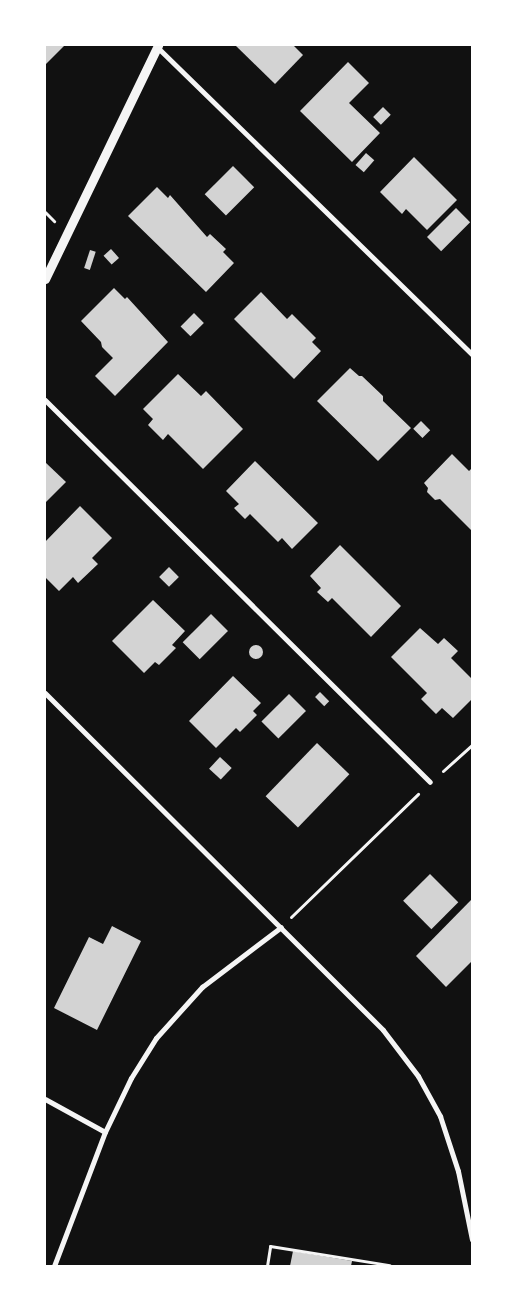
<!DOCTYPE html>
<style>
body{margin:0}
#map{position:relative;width:517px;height:1311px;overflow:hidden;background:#111;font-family:Inter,sans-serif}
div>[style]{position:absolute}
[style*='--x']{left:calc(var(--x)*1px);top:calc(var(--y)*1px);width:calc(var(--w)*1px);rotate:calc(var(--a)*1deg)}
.building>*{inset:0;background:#d3d3d3;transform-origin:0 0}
.round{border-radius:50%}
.path>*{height:3px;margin:-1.5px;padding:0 1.5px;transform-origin:1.5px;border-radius:1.5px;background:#f5f5f5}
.minor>*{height:5px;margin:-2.5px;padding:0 2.5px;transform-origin:2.5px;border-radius:2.5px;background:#f5f5f5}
.tertiary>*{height:9px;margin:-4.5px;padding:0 4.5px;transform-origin:4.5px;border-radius:4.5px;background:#f5f5f5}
span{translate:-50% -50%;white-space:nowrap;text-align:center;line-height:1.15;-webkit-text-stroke:4px #fff;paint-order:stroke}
.frame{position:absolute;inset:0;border:46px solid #fff;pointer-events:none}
</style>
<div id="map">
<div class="building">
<div style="clip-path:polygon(45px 45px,65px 45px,45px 65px)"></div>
<div style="clip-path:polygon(235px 45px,293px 45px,303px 55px,275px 84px)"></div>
<div style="clip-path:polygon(348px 62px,369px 83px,349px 103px,380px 133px,352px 162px,300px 111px)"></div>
<div style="left:383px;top:107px;width:11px;height:14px;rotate:45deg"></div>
<div style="left:366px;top:153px;width:11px;height:16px;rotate:41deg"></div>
<div style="clip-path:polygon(414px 157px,457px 200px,427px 230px,406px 209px,402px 214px,380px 192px)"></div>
<div style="left:233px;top:166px;width:30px;height:40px;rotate:45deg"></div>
<div style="clip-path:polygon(157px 187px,168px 198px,170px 195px,207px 237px,210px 234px,226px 249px,223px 252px,234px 263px,206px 292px,128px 216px)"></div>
<div style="left:456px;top:208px;width:20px;height:41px;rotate:45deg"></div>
<div style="left:111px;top:249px;width:12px;height:10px;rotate:48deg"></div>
<div style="left:90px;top:250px;width:6px;height:19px;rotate:18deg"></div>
<div style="clip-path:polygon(114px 288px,125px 299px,127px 297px,168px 342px,115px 396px,95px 376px,113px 358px,102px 347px,101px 342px,81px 321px)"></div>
<div style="clip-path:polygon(261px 292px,287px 319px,292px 314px,316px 338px,312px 342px,321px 351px,294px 379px,234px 319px)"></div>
<div style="left:194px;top:313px;width:14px;height:19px;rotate:45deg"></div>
<div style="clip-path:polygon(350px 368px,359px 376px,362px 376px,383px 396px,383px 401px,411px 428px,378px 461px,317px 401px)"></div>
<div style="clip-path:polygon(178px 374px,201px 396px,206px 391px,243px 429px,203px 469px,168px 434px,163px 440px,148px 425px,153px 419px,143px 409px)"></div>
<div style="left:421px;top:421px;width:13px;height:11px;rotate:45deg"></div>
<div style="clip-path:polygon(452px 454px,469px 471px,472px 468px,472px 531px,440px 499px,435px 500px,427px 492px,428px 488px,424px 483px)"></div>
<div style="clip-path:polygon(255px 461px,318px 523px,292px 549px,282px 538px,278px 542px,250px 514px,245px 519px,234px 508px,239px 504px,226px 491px)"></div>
<div style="clip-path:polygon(45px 462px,66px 482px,45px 503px)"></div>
<div style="clip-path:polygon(80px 506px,112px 538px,92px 558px,98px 564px,78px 583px,73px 577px,59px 591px,45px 577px,45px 542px)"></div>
<div style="clip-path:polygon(340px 545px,401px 606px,371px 637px,332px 598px,328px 602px,317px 592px,321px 588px,310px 576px)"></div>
<div style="left:169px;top:567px;width:14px;height:14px;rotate:45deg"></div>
<div style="clip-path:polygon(153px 600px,185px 631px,172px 645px,176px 648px,159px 665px,155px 662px,144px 673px,112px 641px)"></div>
<div style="left:211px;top:614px;width:24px;height:40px;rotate:45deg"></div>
<div style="clip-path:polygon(420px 628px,438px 644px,444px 638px,458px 651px,451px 658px,472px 679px,472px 699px,453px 718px,442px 708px,436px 714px,421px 699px,427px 693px,391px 657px)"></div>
<div class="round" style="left:249px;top:645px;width:14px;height:14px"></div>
<div style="clip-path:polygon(233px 676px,261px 703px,253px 711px,257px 715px,240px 732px,236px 728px,216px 748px,189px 721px)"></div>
<div style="left:320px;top:692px;width:13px;height:7px;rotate:45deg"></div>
<div style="left:289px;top:694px;width:24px;height:39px;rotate:45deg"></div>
<div style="left:317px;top:743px;width:45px;height:74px;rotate:44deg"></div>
<div style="left:220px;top:757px;width:16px;height:16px;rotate:43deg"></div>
<div style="left:430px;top:874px;width:40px;height:38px;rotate:45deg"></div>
<div style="clip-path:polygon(472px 899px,472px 961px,446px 987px,416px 956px)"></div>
<div style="clip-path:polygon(112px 926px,141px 941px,97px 1030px,54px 1008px,89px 937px,103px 944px)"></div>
<div style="clip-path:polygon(293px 1251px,352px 1261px,351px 1266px,290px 1266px)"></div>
</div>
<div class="path">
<div style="--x:45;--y:212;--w:13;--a:45"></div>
<div style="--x:443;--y:771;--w:39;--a:-42"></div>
<div style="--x:291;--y:917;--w:177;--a:-44.1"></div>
<div style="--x:267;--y:1266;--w:20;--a:-81"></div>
<div style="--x:270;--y:1246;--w:121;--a:9.1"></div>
</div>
<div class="minor">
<div style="--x:157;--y:47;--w:440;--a:44.3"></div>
<div style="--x:45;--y:400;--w:542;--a:44.78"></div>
<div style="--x:45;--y:693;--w:477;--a:44.9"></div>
<div style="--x:383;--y:1030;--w:58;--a:52.7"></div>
<div style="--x:418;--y:1076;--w:46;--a:61.2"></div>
<div style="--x:440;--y:1116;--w:58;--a:71.9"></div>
<div style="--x:458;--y:1171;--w:70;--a:78.5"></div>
<div style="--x:45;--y:1099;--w:68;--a:28.8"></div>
<div style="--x:54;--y:1266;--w:143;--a:-69.2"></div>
<div style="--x:105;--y:1132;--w:60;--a:-64.3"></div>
<div style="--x:131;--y:1078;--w:47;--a:-58"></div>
<div style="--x:156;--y:1038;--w:69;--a:-48"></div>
<div style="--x:202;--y:987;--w:99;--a:-37.2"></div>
</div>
<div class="tertiary">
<div style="--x:45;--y:279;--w:260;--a:-64.2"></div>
</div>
<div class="frame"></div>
</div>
